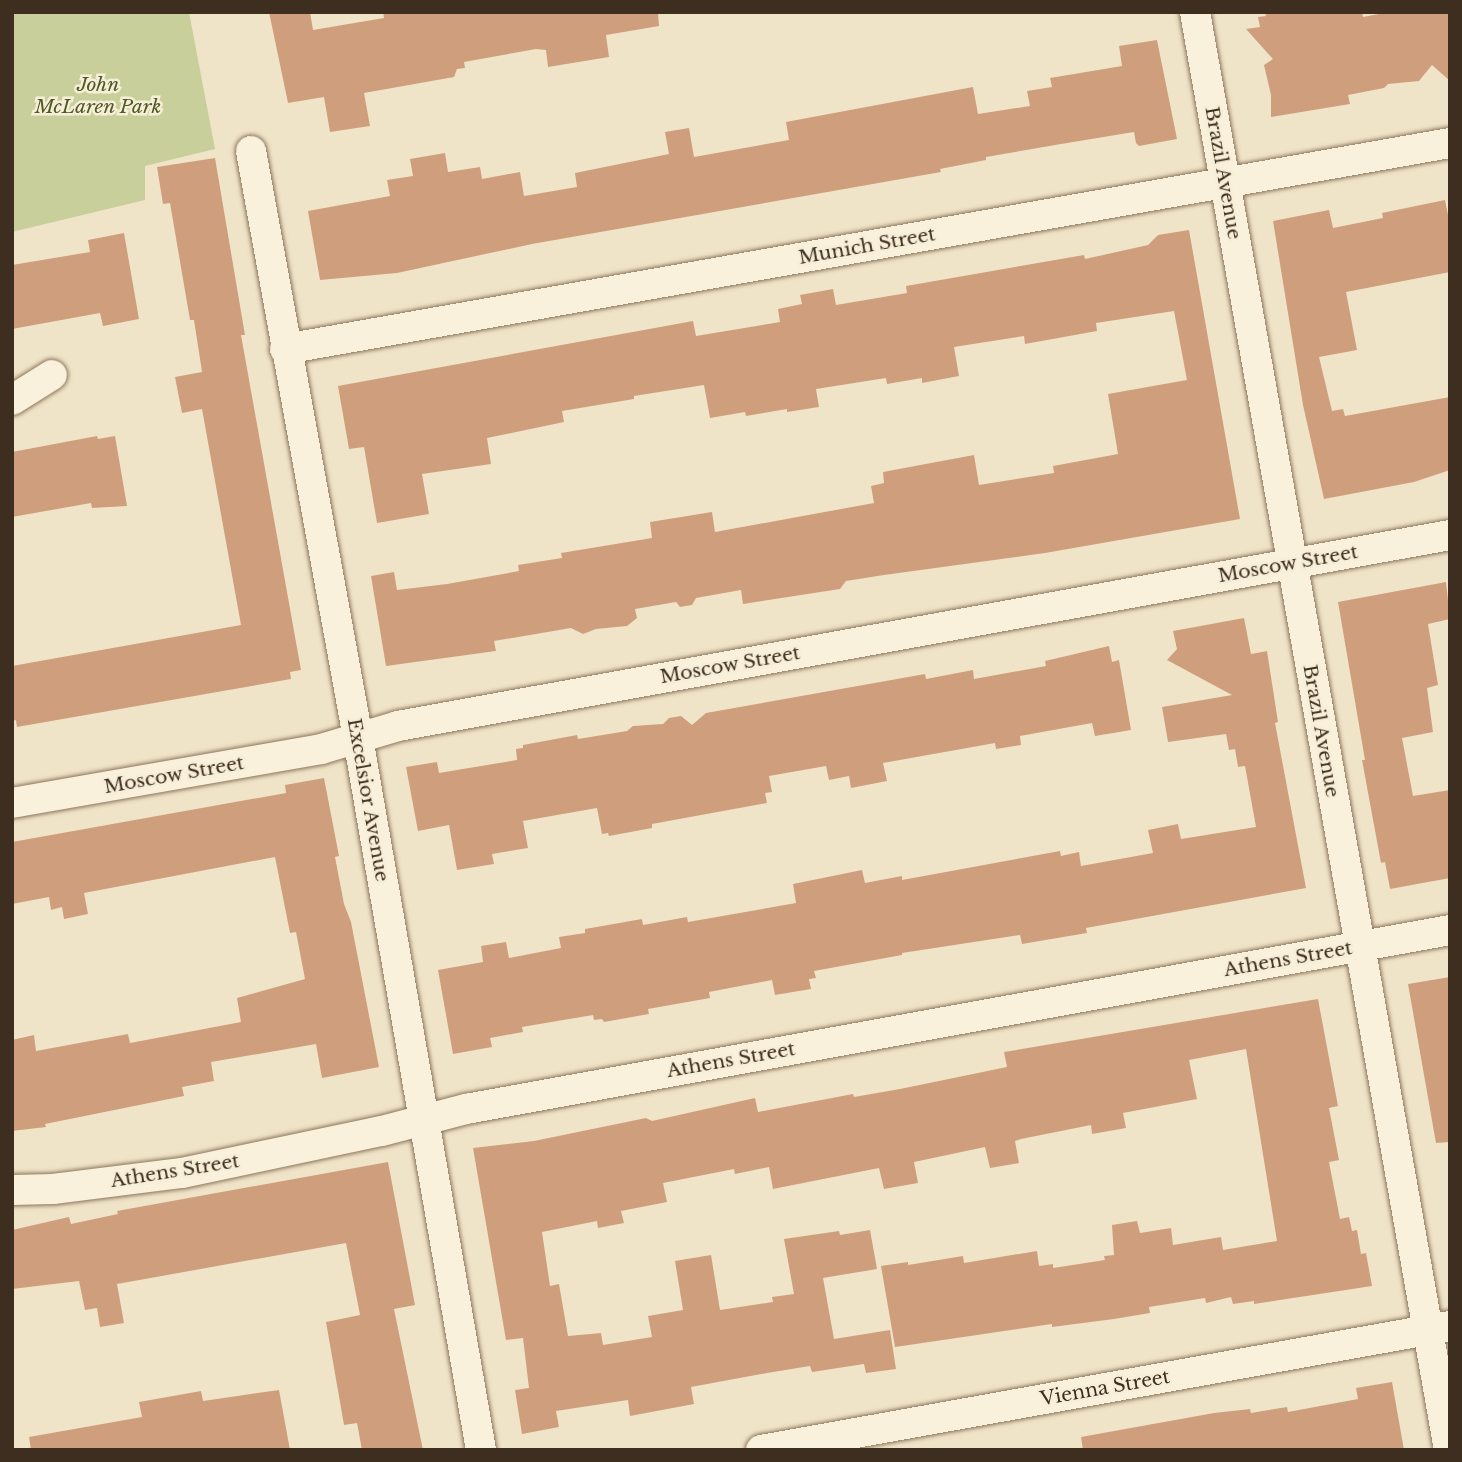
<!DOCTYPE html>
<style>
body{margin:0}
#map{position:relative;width:1462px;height:1462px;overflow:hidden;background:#f0e4c8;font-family:"Libre Baskerville",serif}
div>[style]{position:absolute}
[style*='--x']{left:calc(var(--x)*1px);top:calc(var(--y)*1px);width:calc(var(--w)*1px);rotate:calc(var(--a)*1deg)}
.green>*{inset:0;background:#c9cf9b}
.building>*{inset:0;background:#cf9f7d}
.roads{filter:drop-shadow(0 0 2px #8d765c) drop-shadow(0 0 2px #8d765c)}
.minor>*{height:30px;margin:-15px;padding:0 15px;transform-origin:15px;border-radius:15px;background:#faf1dc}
span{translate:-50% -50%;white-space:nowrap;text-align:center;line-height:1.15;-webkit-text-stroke:5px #f7eed8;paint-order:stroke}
.park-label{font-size:19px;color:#4d5a26;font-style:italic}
.street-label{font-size:19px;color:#3d2e20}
.frame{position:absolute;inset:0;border:14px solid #3d2e20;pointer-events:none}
</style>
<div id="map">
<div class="green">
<div style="clip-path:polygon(12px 12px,189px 12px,215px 149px,145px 166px,145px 200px,12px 232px)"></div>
</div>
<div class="building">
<div style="clip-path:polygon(269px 12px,310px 12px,313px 30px,384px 18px,383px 12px,658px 12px,659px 26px,606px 35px,609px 57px,548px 67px,546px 50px,536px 49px,464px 62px,465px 68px,457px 69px,454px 77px,364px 93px,370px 126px,330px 132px,324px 97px,288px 103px)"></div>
<div style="clip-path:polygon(1265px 12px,1362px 12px,1363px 17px,1389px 12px,1450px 12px,1450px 81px,1432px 65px,1419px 81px,1388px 84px,1384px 88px,1348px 95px,1350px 104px,1271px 117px,1271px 95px,1264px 65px,1273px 59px,1246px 29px,1260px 27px,1258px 17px,1266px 16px)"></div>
<div style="clip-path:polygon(1157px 40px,1177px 139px,1139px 146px,1136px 143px,1134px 132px,1061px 144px,986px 157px,986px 160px,940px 169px,941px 172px,532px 244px,397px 273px,320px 280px,308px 211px,390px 196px,387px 180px,413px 176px,410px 159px,445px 153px,448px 172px,480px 167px,482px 179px,520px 172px,524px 196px,577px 187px,575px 173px,669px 154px,665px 132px,689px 128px,694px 157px,789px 140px,786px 122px,973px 87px,978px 114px,1030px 106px,1027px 91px,1052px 87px,1050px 78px,1122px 66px,1119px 46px)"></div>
<div style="clip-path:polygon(215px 158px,245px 335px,241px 335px,301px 670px,290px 672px,291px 679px,17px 727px,16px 720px,12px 721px,12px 666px,241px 625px,202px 409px,182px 413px,175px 377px,202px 372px,194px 320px,190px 320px,170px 203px,163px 204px,157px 167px)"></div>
<div style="clip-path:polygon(1445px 200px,1450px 225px,1450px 272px,1346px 292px,1357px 350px,1319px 357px,1332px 411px,1343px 409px,1345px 416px,1450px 397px,1450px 470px,1414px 482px,1324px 499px,1303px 405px,1273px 221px,1329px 210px,1333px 228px,1383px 218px,1382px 213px)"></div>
<div style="clip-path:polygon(1189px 230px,1240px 519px,1045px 553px,884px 575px,846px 581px,840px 589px,743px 604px,741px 590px,696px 598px,692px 605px,680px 607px,676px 602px,635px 609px,637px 618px,627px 626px,596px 629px,583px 634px,571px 628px,494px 641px,496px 651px,386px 666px,371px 576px,394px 572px,397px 590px,447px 584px,519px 571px,518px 565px,562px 558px,561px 553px,652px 538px,650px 522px,712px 512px,715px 532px,874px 503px,871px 486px,884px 483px,883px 472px,974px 455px,979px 485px,1054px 473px,1053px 466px,1118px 454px,1108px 394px,1187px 380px,1174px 311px,1096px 323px,1097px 331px,1025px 344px,1024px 336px,954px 347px,959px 376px,922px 383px,922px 378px,887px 384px,886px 378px,816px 389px,819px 407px,787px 412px,787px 409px,746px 416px,745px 412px,710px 418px,704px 385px,634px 396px,634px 399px,562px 411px,564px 422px,487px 438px,491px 464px,422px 474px,429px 514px,377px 523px,364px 447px,349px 449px,338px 386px,693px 321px,696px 336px,780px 322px,778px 309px,802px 304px,800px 295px,833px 289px,836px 305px,907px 293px,906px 286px,1084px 255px,1085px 259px,1148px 245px,1158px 235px)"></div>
<div style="clip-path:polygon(124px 233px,139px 319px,103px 326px,100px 313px,12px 329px,12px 265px,90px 252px,88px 240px)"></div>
<div style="clip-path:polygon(97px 436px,98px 439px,115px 436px,127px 506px,92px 508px,91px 503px,12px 517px,12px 452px)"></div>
<div style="clip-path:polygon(1446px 582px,1450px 619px,1428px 624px,1438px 685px,1427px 688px,1433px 732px,1402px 738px,1413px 796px,1450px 790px,1450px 878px,1390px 889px,1385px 862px,1381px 863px,1362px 760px,1365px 760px,1338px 602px)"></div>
<div style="clip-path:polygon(1244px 618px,1251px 654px,1267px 651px,1278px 722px,1275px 723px,1306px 888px,1086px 928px,1087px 933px,1022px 944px,1020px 935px,902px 953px,902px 955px,814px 971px,816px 978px,809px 979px,811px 989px,775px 995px,772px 980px,709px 992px,710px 998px,648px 1009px,649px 1014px,604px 1022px,602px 1019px,594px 1020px,593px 1015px,522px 1027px,523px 1032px,490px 1038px,492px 1047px,453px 1054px,438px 970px,483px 962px,481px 946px,506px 942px,509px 958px,561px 948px,559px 937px,585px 933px,585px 929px,642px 919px,643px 925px,687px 917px,688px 922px,796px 903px,793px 884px,862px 870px,865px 883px,902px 876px,902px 880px,1060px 851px,1061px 856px,1079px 852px,1081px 866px,1153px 853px,1148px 830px,1178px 824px,1181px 839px,1256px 827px,1245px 766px,1238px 767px,1235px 749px,1229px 750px,1226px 734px,1168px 742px,1162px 707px,1232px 695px,1167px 660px,1177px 649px,1173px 631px)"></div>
<div style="clip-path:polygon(1109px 646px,1112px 662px,1119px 660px,1131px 730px,1095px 736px,1092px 723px,1020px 736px,1021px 745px,996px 749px,995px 743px,883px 763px,887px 781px,851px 788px,849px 776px,829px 780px,826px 766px,769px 776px,772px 792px,765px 793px,767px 803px,652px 824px,652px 828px,609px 836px,608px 833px,602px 834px,597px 808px,523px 821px,528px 848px,492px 854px,494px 864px,457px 870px,449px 825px,418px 831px,406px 767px,437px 762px,439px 773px,517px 760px,516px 749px,523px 748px,523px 745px,577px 735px,578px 739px,627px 731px,633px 726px,663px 724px,669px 718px,681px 716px,692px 725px,706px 713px,925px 674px,926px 679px,973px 670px,974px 679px,1046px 666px,1045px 661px)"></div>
<div style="clip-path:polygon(324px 778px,339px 856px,335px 857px,344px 904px,351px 922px,379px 1067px,322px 1078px,316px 1044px,211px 1062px,214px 1081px,182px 1087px,184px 1096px,45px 1124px,46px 1127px,12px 1131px,12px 1040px,34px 1035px,36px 1051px,128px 1034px,130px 1043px,241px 1022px,237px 998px,305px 979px,296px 932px,290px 933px,275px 857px,84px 893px,88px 914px,64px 919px,62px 907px,51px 910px,49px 897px,12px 904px,12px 842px,286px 793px,285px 785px)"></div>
<div style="clip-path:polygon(1450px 977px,1450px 1142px,1436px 1143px,1408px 984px)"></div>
<div style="clip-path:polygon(1318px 999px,1338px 1106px,1329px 1108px,1339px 1160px,1329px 1162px,1340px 1219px,1349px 1217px,1352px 1231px,1357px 1230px,1361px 1254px,1366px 1253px,1372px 1286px,1254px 1304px,1254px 1301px,1233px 1304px,1231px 1297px,1206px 1303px,1205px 1298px,1149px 1307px,1150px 1313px,1114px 1319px,1052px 1327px,1052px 1324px,895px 1347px,881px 1266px,908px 1262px,908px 1265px,963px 1256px,964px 1263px,1037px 1251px,1039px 1266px,1053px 1264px,1053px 1268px,1105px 1260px,1104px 1256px,1114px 1255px,1112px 1225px,1137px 1221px,1140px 1233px,1171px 1228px,1173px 1245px,1221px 1237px,1223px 1250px,1277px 1241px,1246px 1049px,1189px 1060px,1197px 1099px,1123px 1113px,1126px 1128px,1092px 1134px,1091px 1125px,1021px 1139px,1015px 1141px,1019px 1163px,990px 1168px,985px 1147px,914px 1162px,918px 1183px,884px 1189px,879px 1168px,773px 1189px,769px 1167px,735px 1174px,734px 1169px,663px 1183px,667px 1202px,621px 1211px,624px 1223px,598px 1228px,597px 1221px,542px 1232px,550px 1286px,559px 1284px,568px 1336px,601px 1333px,603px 1345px,652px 1337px,648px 1316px,683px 1310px,675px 1261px,711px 1255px,720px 1310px,773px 1302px,772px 1297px,794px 1294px,784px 1239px,839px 1231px,840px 1235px,870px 1230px,877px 1269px,823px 1278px,834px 1339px,890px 1330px,896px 1369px,866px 1373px,864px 1364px,812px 1372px,810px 1366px,767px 1373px,691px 1387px,694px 1404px,630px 1416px,628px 1400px,556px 1411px,559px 1427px,522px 1434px,515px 1390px,529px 1388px,523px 1338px,506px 1340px,473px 1148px,534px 1141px,646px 1118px,652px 1121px,755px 1098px,758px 1112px,853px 1094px,854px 1097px,900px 1089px,1007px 1067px,1004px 1052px)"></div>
<div style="clip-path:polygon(388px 1162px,415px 1305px,394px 1309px,423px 1450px,362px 1450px,357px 1423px,344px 1425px,326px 1322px,360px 1315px,346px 1243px,117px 1284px,124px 1323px,100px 1327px,97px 1308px,85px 1310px,79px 1281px,12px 1289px,12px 1230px,69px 1217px,71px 1224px,118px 1214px,117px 1211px)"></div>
<div style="clip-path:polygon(1392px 1382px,1404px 1450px,1083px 1450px,1081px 1437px,1214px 1413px,1250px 1409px,1251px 1413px,1287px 1407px,1288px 1412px,1358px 1399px,1356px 1388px)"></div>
<div style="clip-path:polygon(279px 1390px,290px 1450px,31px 1450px,29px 1437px,142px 1417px,139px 1402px,201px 1391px,203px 1401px)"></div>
</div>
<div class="roads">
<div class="minor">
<div style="--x:1195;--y:12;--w:1460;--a:79.98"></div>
<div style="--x:251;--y:151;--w:597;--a:79.67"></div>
<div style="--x:358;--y:738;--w:723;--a:80.2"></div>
<div style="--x:285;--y:349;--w:1183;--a:-10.03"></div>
<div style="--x:12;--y:400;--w:47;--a:-32"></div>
<div style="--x:12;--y:803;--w:314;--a:-9.9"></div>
<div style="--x:321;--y:749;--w:80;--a:-16.6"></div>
<div style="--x:398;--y:726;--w:1069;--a:-10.29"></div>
<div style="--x:12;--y:1190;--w:41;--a:-1.4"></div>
<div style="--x:53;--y:1189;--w:130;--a:-7.1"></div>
<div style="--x:182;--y:1173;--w:204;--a:-11.9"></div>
<div style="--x:382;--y:1131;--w:87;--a:-14.7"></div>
<div style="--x:466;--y:1109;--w:1000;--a:-10.31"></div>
<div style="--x:761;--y:1450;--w:700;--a:-10.2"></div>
</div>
</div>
<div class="park-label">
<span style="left:98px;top:96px">John<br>McLaren Park</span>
</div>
<div class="street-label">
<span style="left:1223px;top:173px;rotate:80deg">Brazil Avenue</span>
<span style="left:867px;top:246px;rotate:-10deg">Munich Street</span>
<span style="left:1288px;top:564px;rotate:-10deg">Moscow Street</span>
<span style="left:730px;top:665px;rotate:-10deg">Moscow Street</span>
<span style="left:1321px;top:731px;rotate:80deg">Brazil Avenue</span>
<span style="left:174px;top:775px;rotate:-10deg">Moscow Street</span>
<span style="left:368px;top:800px;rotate:80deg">Excelsior Avenue</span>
<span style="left:1288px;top:959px;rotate:-10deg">Athens Street</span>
<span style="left:731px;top:1060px;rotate:-10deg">Athens Street</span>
<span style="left:175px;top:1171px;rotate:-9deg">Athens Street</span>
<span style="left:1105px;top:1388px;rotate:-10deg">Vienna Street</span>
</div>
<div class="frame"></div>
</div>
